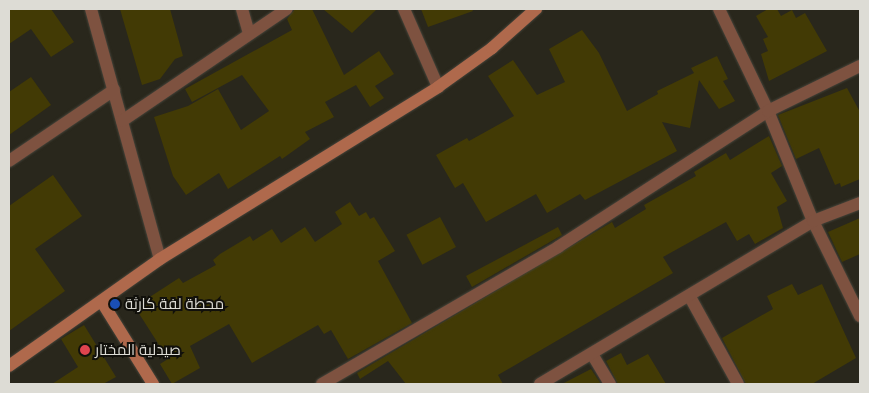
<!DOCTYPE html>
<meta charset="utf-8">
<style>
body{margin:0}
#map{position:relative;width:869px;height:393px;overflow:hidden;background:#29271c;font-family:"Space Grotesk",Cairo,sans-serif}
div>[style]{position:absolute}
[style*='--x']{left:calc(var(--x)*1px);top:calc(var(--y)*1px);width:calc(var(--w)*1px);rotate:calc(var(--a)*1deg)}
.building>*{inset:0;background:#423a05;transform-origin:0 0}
.roads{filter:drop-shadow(0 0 1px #46443a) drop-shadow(0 0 1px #46443a)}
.street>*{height:12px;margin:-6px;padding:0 6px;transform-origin:6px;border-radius:6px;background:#7e5240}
.secondary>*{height:12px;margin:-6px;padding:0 6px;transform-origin:6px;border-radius:6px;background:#af694c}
.dots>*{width:14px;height:14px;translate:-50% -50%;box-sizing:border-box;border:2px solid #11100b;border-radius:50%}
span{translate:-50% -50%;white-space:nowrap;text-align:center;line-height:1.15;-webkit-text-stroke:4px #11100b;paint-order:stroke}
.poi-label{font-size:15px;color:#dddcd5}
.left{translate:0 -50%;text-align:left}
.frame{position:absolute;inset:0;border:10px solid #dddcd5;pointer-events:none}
</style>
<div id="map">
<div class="building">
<div style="clip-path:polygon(9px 9px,51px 9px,74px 42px,51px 57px,31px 29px,9px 44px)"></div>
<div style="clip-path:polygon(120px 9px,170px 9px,183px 56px,175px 59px,160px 79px,142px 85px)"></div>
<div style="clip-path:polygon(295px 9px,312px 9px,344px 75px,379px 51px,394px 74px,375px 86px,384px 98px,370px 107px,356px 85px,325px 102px,334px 117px,305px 132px,310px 139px,282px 159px,280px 156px,228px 189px,219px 173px,186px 195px,173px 176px,154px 117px,188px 106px,218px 89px,241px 130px,269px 111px,242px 75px,192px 102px,185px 89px,292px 30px,287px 19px)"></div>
<div style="clip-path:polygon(323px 9px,377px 9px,352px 33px)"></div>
<div style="clip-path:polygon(421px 9px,472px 9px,473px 11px,428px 27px)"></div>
<div style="clip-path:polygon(768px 9px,777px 9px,781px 16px,792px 10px,796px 18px,805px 13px,827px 51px,769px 81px,761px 54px,768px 51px,763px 39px,768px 37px,756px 16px)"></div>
<div style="clip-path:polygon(582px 30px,599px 53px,627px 111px,658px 94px,657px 91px,694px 73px,691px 68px,717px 56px,728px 79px,723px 81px,735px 101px,719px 109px,699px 80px,690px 128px,662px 122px,677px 151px,585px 200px,580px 194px,547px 213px,536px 194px,486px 222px,463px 183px,455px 188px,436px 155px,467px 138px,469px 141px,514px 116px,488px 76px,513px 60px,537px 95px,565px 82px,549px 49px)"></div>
<div style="clip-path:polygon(31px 77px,51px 105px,9px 135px,9px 92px)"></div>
<div style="clip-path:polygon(847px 88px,860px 112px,860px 179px,841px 187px,840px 183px,835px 185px,819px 148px,796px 159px,778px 115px)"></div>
<div style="clip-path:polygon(769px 136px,782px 166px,771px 173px,787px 201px,777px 207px,783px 228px,755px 244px,749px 234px,737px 241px,726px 222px,663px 257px,673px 273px,498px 375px,503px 384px,406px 384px,388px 361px,360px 379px,357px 373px,612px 222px,615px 228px,646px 209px,644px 205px,696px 176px,694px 172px,726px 153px,730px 160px)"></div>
<div style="clip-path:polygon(53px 175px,82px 216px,35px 249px,65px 291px,9px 331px,9px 206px)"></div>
<div style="clip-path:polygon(350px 202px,359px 216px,366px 212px,370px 219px,374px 217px,395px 251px,378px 261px,412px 323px,348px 359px,331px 330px,324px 334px,318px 325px,252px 363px,229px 324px,190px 346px,200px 368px,172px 384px,160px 364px,168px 359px,138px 312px,144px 309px,142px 302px,179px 278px,183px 283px,216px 265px,213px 260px,220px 254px,250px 236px,253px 241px,272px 229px,281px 243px,305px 227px,315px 242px,342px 224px,335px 212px)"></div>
<div style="left:440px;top:217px;width:34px;height:38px;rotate:62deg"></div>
<div style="clip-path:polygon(860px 218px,860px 254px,842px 262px,828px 232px)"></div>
<div style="clip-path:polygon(558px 227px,562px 235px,472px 287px,466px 276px)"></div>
<div style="clip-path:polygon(792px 284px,798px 295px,822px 284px,856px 358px,812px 384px,746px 384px,722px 338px,773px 309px,767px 296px)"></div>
<div style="clip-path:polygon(84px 325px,116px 377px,103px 384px,52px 384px,78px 367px,61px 339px)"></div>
<div style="clip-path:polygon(621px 353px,627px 365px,648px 354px,666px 384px,618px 384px,606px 361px)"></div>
<div style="clip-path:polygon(591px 369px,601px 384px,562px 384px)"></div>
</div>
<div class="roads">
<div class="street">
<div style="--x:91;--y:9;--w:259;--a:74.6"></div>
<div style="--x:242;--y:9;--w:26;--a:74"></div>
<div style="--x:404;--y:9;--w:85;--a:66.4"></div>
<div style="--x:719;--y:9;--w:113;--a:64.3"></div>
<div style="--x:768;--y:111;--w:119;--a:67.8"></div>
<div style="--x:813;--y:221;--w:106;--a:63.7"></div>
<div style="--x:122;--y:121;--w:199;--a:-34.2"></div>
<div style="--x:9;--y:161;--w:127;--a:-34.1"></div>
<div style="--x:690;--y:297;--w:99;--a:61.1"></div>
<div style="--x:592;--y:354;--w:35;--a:59"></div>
<div style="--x:322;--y:384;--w:273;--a:-30.1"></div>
<div style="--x:558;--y:247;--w:250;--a:-32.9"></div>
<div style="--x:768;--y:111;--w:102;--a:-26.1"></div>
<div style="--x:540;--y:384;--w:318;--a:-30.8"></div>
<div style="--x:813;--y:221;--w:50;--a:-21"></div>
</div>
<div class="secondary">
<div style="--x:102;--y:302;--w:97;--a:58.1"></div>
<div style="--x:9;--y:366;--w:185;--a:-35.3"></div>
<div style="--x:160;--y:259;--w:327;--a:-31.7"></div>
<div style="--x:438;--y:87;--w:67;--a:-35.8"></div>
<div style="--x:492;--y:48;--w:59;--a:-41.6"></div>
</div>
</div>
<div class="dots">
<div style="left:115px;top:304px;background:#1a4fb4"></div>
<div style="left:85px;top:350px;background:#e0444e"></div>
</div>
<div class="poi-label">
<span class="left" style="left:125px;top:304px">محطة لفة كارثة</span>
<span class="left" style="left:95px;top:350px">صيدلية المختار</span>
</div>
<div class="frame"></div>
</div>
